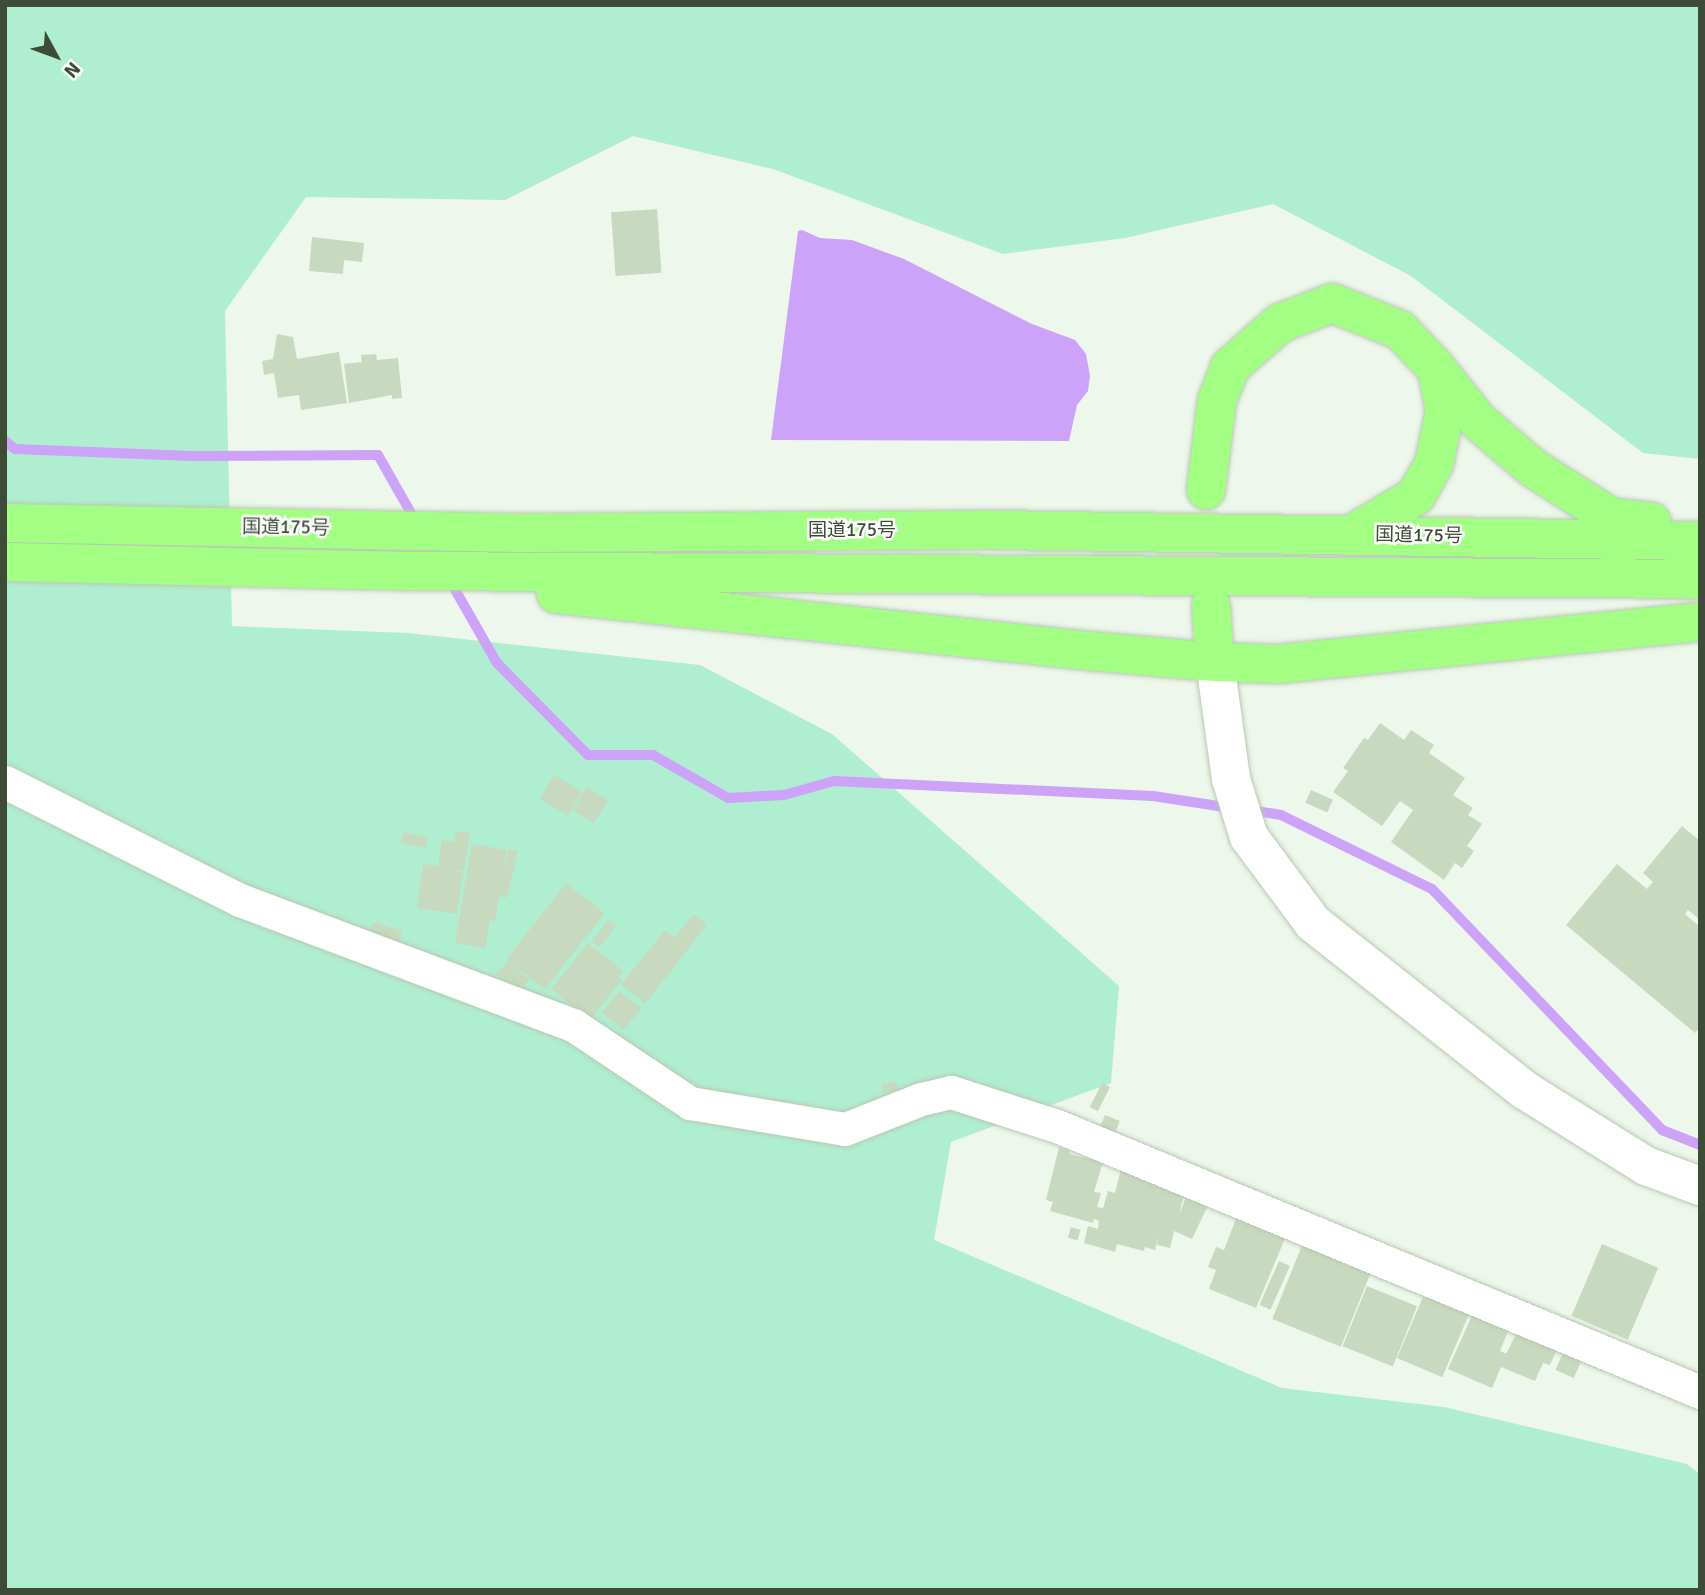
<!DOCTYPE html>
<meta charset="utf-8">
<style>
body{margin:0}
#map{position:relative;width:1705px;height:1595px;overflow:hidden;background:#edf7eb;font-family:Signika,"Noto Sans JP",sans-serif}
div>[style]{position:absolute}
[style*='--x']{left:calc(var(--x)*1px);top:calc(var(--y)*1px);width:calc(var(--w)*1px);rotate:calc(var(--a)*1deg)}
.green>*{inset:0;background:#b0eed1}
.water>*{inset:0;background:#cca3f8}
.stream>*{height:10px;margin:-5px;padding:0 5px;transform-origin:5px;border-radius:5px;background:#cca3f8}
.building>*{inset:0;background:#c7dabf;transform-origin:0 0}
.roads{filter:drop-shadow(0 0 2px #b8c9b2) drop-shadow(0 0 2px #b8c9b2)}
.minor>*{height:33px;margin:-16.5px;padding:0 16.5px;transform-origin:16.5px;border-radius:16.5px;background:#fff}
.tertiary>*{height:38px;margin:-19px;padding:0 19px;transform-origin:19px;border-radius:19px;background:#fff}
.trunk>*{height:38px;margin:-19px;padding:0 19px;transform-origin:19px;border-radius:19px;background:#a2ff84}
span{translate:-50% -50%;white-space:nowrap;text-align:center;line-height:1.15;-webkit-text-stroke:5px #fff;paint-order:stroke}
.street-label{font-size:19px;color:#3e4c37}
.frame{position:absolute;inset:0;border:7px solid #3e4c37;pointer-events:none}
.north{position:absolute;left:21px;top:21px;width:70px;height:70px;-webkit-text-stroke:5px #fff;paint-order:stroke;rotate:131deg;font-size:19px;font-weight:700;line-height:28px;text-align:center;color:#3e4c37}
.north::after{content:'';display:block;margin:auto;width:24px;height:32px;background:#3e4c37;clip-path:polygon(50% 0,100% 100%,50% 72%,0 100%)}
</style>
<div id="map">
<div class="green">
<div style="clip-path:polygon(5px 5px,1700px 5px,1700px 459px,1643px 453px,1411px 276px,1273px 204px,1125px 238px,1003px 254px,773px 169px,633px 136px,505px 200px,306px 197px,225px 311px,232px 626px,408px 633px,700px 665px,832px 734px,1119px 986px,1111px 1083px,951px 1142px,934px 1240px,1282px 1388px,1444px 1407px,1687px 1464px,1700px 1474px,1700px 1590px,5px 1590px)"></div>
</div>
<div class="water">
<div style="clip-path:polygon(802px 230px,820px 238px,852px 240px,904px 259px,1032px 324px,1075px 340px,1086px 354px,1090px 376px,1088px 391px,1077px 405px,1069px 441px,771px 440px,798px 231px)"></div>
</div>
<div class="stream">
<div style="--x:5;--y:441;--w:13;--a:39"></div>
<div style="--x:15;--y:449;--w:177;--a:2.3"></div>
<div style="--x:192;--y:456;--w:186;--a:-0.3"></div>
<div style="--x:378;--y:455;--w:75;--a:60.4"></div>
<div style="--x:449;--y:579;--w:97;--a:60.3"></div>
<div style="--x:497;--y:663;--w:129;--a:45.3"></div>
<div style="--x:588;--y:755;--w:65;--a:0"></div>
<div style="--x:653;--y:755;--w:86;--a:29.8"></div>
<div style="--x:728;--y:798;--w:56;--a:-3.1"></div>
<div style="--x:784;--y:795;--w:52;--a:-15.6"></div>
<div style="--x:834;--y:781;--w:319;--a:2.7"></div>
<div style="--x:1153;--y:796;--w:79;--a:8.7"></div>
<div style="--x:1250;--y:810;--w:31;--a:9"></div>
<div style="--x:1281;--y:815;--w:168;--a:26.1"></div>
<div style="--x:1432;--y:889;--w:333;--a:46.3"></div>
<div style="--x:1662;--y:1130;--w:41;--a:21.5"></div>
</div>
<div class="building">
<div style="left:657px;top:209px;width:64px;height:46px;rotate:86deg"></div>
<div style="clip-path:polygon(312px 237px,364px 243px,362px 262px,344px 260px,343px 274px,309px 271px)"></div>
<div style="clip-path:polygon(277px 334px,293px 337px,297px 359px,339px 352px,347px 403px,301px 410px,299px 395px,278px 398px,274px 373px,264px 375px,262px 361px,273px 359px)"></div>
<div style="clip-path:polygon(376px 354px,377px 360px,398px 358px,402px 398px,392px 399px,392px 395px,349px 403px,344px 364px,362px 362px,361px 355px)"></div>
<div style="clip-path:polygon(1380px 723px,1404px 740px,1411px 730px,1434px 745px,1429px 753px,1465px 778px,1453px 795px,1473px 808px,1468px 815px,1482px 824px,1467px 846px,1474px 851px,1462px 868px,1455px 863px,1444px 880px,1391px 842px,1413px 810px,1400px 801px,1382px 826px,1333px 792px,1348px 771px,1343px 768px,1364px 738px,1368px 740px)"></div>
<div style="left:554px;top:775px;width:33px;height:28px;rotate:31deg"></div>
<div style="left:587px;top:787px;width:25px;height:27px;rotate:32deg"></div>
<div style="left:1311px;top:790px;width:24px;height:14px;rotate:24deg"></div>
<div style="clip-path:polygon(1682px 826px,1700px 841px,1700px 920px,1688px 910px,1685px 914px,1700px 927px,1700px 1027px,1695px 1033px,1566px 925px,1617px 864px,1647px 889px,1653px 882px,1643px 873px)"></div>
<div style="clip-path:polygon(456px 831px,470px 833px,464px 870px,456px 871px,463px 873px,457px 914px,417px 908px,423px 864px,438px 866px,442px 840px,454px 842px)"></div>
<div style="left:403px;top:832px;width:25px;height:11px;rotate:12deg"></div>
<div style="clip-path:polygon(472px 844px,507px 850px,495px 921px,490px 920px,485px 948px,455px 943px)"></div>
<div style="left:509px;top:849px;width:9px;height:48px;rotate:13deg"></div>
<div style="left:566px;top:883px;width:49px;height:97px;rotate:38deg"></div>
<div style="clip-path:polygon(694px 914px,707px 925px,645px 1004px,621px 984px,665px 930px,674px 938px)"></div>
<div style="left:608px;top:920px;width:10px;height:27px;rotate:37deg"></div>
<div style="left:373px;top:922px;width:31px;height:16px;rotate:17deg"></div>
<div style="clip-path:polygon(588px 943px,623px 971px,618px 977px,622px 980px,590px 1020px,551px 989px)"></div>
<div style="left:508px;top:961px;width:29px;height:18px;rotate:41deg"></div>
<div style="left:619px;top:991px;width:28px;height:28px;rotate:38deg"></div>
<div style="left:897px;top:1082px;width:9px;height:15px;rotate:84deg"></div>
<div style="left:1102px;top:1083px;width:9px;height:27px;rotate:27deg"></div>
<div style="left:1105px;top:1115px;width:16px;height:16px;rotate:22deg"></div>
<div style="clip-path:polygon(1059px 1147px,1070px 1151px,1069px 1154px,1103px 1162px,1094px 1192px,1101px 1193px,1097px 1207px,1103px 1208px,1108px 1191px,1115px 1193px,1121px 1169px,1185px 1191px,1179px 1215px,1188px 1192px,1210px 1201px,1192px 1239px,1174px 1231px,1170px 1248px,1157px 1245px,1158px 1237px,1155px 1250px,1145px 1247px,1144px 1251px,1117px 1244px,1115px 1252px,1084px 1243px,1088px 1226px,1098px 1229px,1099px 1221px,1094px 1219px,1093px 1223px,1050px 1211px,1053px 1202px,1046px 1200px)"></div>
<div style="clip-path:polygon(1237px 1216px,1286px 1236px,1256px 1308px,1209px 1289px,1216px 1270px,1208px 1267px,1216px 1247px,1224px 1250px)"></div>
<div style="left:1071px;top:1227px;width:10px;height:11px;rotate:17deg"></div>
<div style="left:1303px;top:1243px;width:74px;height:82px;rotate:22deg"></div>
<div style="left:1602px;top:1244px;width:61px;height:78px;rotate:23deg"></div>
<div style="left:1279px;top:1261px;width:12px;height:48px;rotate:24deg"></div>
<div style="left:1367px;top:1286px;width:54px;height:65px;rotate:22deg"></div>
<div style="left:1426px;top:1290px;width:49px;height:74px;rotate:23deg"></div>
<div style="clip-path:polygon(1475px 1309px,1511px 1324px,1500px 1351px,1507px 1354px,1505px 1356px,1519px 1328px,1559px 1345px,1550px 1365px,1543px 1363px,1535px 1381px,1501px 1367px,1492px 1388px,1448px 1369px)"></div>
<div style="left:1566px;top:1346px;width:20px;height:26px;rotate:24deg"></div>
</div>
<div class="roads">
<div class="minor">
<div style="--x:5;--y:782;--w:263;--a:26.7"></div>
<div style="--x:240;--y:900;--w:356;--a:20.6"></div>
<div style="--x:573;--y:1025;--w:141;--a:33.7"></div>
<div style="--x:690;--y:1103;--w:157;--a:9.5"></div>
<div style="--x:845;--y:1129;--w:82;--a:-21.5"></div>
<div style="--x:921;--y:1099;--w:31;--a:-13"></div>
<div style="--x:951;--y:1092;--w:111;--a:17.8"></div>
<div style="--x:1057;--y:1126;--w:696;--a:22.47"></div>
</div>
<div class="tertiary">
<div style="--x:1215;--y:662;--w:118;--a:82.2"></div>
<div style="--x:1231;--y:779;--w:61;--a:72.8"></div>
<div style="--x:1249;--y:837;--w:107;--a:53.3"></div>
<div style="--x:1313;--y:923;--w:271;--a:38.3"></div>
<div style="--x:1526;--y:1091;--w:142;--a:32"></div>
<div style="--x:1646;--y:1166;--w:58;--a:20.3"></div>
</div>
<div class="trunk">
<div style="--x:1206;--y:490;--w:90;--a:-83"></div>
<div style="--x:1217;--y:401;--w:36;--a:-69"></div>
<div style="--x:1230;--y:367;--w:67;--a:-41.3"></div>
<div style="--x:1280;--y:323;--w:56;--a:-21"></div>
<div style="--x:1332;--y:303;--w:73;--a:21.7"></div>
<div style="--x:1400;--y:330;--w:52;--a:46.5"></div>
<div style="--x:1436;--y:368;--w:68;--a:51.6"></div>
<div style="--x:1478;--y:421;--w:72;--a:40.5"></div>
<div style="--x:1533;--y:468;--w:91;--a:32.5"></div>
<div style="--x:1610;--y:517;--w:42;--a:6.8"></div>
<div style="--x:5;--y:523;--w:517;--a:1.11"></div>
<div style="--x:522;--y:533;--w:474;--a:-0.4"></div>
<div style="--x:996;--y:530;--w:704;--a:0.9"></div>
<div style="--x:1352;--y:534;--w:74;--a:-30.7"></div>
<div style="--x:1416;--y:496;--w:37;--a:-61"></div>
<div style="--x:1434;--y:464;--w:54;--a:-78.3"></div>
<div style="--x:1445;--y:411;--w:42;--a:-101"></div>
<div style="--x:5;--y:562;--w:401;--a:1.3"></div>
<div style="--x:406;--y:571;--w:1294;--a:0.35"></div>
<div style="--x:556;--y:594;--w:536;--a:6.1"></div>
<div style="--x:1089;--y:651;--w:126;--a:5"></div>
<div style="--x:1215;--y:662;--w:63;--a:1.8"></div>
<div style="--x:1278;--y:664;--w:424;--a:-5.7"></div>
<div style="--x:1211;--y:606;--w:56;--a:85.9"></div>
</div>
</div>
<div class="street-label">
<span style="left:286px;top:528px;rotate:1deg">国道175号</span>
<span style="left:852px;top:531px">国道175号</span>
<span style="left:1419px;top:536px;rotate:1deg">国道175号</span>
</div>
<div class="frame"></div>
<div class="north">N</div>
</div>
